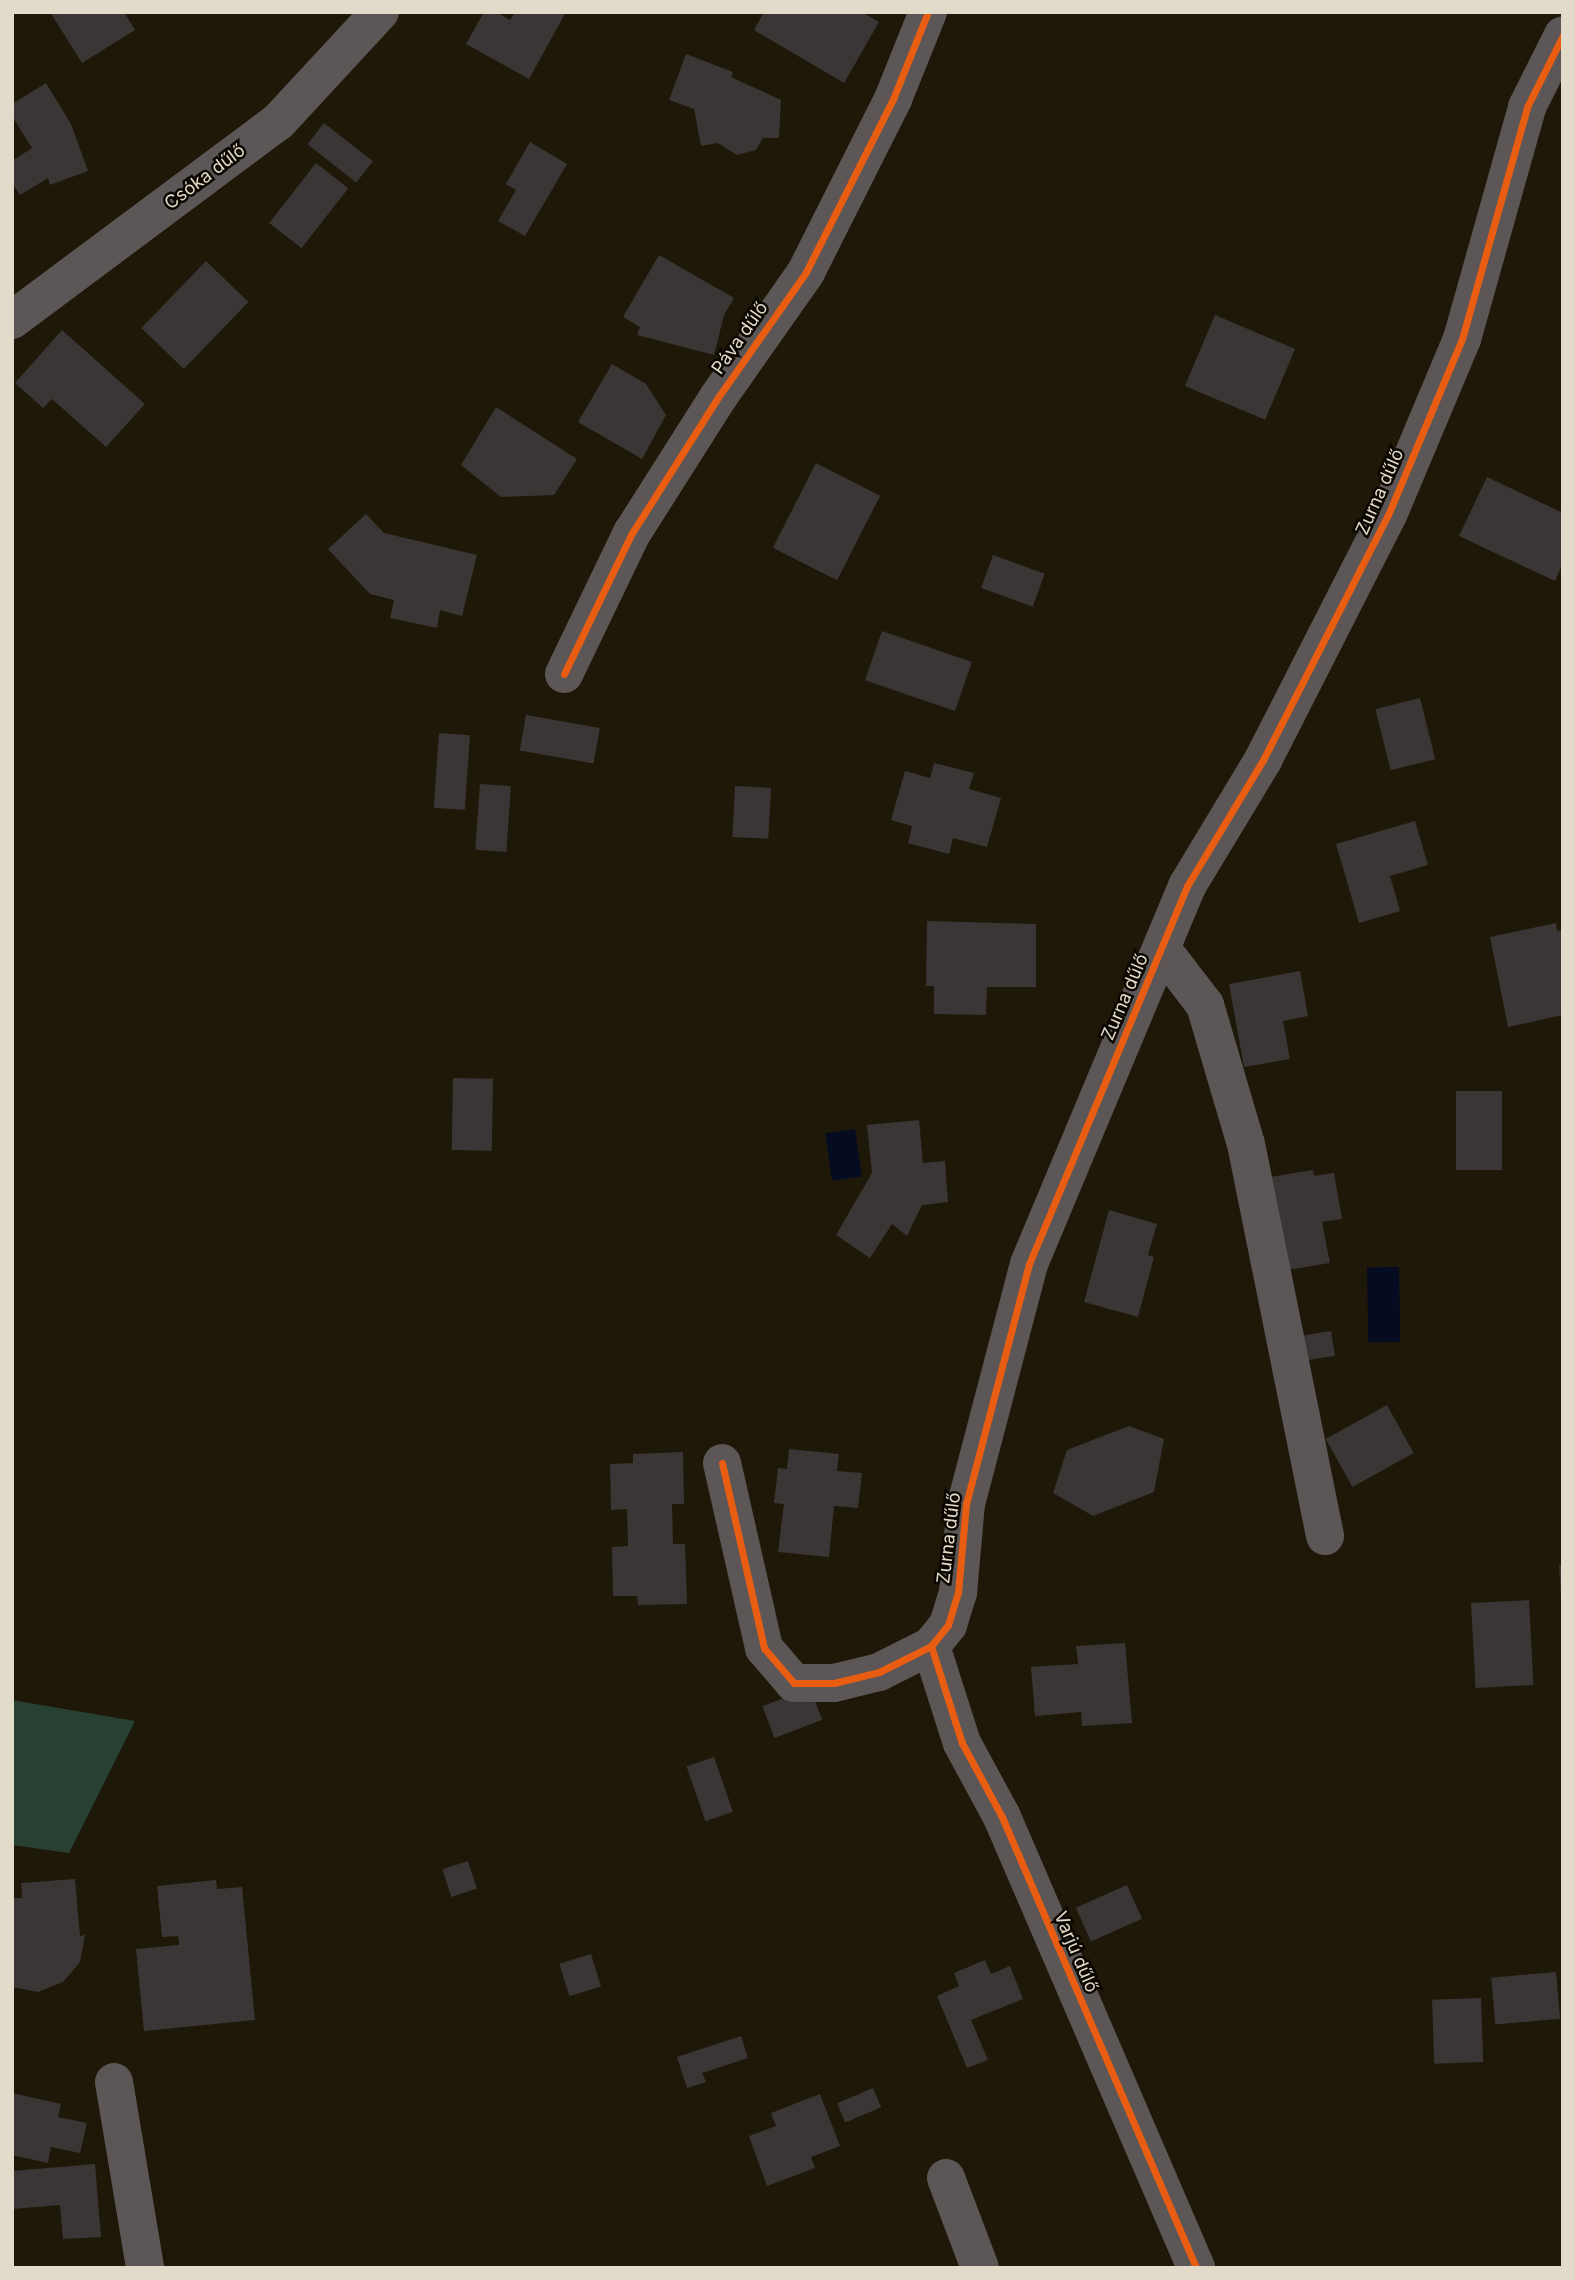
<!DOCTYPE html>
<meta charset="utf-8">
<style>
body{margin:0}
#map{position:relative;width:1575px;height:2280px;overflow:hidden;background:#1e1809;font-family:Inter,sans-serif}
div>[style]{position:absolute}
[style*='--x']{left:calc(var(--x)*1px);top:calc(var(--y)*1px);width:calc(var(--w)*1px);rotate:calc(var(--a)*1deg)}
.green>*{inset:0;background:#274032}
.water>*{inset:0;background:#050b21;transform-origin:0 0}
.building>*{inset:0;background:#3a3635;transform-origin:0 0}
.minor>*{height:38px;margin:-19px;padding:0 19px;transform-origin:19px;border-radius:19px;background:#5c5756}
.cycleway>*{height:7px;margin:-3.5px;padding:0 3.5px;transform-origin:3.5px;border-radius:3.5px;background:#e95d12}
span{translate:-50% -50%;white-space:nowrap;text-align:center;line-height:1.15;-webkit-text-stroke:5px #0b0700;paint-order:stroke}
.street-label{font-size:18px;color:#e2dbc9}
.frame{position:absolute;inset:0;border:14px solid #e2dbc9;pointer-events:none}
</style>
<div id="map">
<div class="green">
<div style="clip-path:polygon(12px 1700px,135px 1721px,69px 1853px,12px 1845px)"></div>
</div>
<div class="water">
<div style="left:855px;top:1129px;width:48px;height:30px;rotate:82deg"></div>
<div style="left:1399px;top:1267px;width:75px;height:32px;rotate:89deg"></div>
</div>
<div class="building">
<div style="clip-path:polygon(50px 12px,124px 12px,135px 30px,82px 63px)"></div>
<div style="clip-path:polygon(484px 12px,496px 12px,510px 20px,515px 12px,566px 12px,529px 79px,466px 44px)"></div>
<div style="clip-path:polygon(764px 12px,862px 12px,879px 22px,844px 83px,754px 30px)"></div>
<div style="clip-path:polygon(686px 54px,733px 72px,731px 77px,781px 100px,779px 138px,763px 138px,756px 150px,737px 155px,718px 143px,701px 146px,694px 109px,669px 100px)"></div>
<div style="clip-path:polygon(46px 83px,71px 124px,88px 171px,50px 185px,48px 178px,20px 195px,12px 183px,12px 161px,32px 148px,12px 116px,12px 104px)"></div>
<div style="left:324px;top:123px;width:62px;height:27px;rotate:38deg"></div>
<div style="clip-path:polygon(530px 142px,567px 164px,525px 236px,498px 221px,516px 190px,506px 184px)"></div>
<div style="left:316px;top:163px;width:41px;height:76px;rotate:38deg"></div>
<div style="clip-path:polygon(659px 255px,734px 298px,724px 315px,714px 355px,637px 335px,640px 327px,623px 317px)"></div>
<div style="left:206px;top:261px;width:59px;height:93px;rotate:44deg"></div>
<div style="left:1215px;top:315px;width:87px;height:77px;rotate:23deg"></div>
<div style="clip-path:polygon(62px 330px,145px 404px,106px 447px,52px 399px,43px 408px,15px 383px)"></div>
<div style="clip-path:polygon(612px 364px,646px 384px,666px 415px,642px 459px,578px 422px)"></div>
<div style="clip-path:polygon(496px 407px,577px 459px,554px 495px,501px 497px,461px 465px)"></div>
<div style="left:816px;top:463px;width:72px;height:95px;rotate:27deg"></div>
<div style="clip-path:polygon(1487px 477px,1563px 513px,1563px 563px,1555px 581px,1459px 536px)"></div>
<div style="clip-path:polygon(366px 514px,384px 533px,477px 555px,462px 616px,440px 610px,437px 628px,390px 618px,394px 600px,370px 594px,328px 549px)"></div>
<div style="left:993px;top:555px;width:55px;height:35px;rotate:20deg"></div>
<div style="left:882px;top:631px;width:95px;height:52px;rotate:19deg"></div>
<div style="left:1420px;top:698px;width:63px;height:46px;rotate:76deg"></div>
<div style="left:526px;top:715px;width:75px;height:36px;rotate:10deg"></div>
<div style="left:439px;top:733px;width:31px;height:75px;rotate:4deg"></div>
<div style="clip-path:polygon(934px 763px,974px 773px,969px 789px,1001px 798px,987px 847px,953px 838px,949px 854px,908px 843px,912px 826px,891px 820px,905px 771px,930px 778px)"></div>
<div style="left:480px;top:784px;width:31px;height:66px;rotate:4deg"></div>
<div style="left:735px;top:786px;width:36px;height:51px;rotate:3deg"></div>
<div style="clip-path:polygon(1415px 821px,1428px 865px,1390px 876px,1400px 911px,1359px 923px,1336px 844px)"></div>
<div style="clip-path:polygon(927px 921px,1036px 924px,1036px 987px,987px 987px,986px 1015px,934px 1014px,934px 986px,926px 986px)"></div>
<div style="clip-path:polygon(1556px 923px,1557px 931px,1563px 930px,1563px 1015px,1508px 1027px,1490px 937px)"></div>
<div style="clip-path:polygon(1300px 971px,1308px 1016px,1283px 1021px,1290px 1059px,1244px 1067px,1229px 984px)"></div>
<div style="left:453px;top:1078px;width:40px;height:72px;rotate:1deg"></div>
<div style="left:1502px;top:1091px;width:79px;height:46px;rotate:90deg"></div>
<div style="clip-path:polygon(919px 1120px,923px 1163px,945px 1161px,948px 1202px,922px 1205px,907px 1236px,892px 1224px,870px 1258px,836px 1235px,872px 1173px,867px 1125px)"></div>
<div style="clip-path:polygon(1313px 1170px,1314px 1176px,1334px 1173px,1342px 1219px,1322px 1222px,1330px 1263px,1281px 1271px,1264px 1178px)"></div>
<div style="clip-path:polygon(1109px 1210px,1157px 1224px,1148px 1255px,1154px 1257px,1138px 1317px,1084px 1302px)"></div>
<div style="left:1331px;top:1331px;width:25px;height:40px;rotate:81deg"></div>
<div style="left:1387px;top:1405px;width:55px;height:70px;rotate:61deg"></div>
<div style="clip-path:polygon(1129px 1426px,1164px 1439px,1154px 1492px,1093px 1516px,1053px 1493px,1067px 1450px)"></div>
<div style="clip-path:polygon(789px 1449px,839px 1454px,837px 1471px,862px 1473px,858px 1508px,834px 1506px,829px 1557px,778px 1552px,784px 1504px,774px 1503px,778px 1468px,787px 1469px)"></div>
<div style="clip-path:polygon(683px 1452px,684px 1504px,672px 1504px,673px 1544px,685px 1544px,687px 1604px,638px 1605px,637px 1596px,613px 1596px,612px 1547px,628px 1546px,627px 1509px,611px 1510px,610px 1464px,633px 1463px,633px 1454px)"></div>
<div style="clip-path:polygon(1559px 1565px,1563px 1565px,1563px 1597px,1561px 1597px)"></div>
<div style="left:1529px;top:1600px;width:85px;height:58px;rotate:87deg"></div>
<div style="clip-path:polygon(1125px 1643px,1132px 1723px,1082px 1726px,1081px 1712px,1035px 1716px,1031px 1667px,1078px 1664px,1076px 1646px)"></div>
<div style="left:810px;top:1688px;width:34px;height:51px;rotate:69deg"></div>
<div style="left:714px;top:1757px;width:58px;height:29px;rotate:71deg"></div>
<div style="left:468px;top:1861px;width:29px;height:27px;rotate:72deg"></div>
<div style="clip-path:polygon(75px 1879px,80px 1936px,85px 1935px,80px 1962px,63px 1982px,38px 1992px,12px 1987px,12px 1898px,22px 1898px,21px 1883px)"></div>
<div style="clip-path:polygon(216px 1880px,217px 1889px,242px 1887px,255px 2020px,144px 2031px,136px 1949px,179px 1945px,178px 1936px,162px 1937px,157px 1886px)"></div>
<div style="left:1127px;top:1885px;width:37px;height:56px;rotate:66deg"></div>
<div style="left:591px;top:1954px;width:34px;height:33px;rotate:73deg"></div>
<div style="clip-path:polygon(985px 1960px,991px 1974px,1010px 1966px,1023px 1999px,971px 2020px,988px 2060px,967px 2068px,937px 1996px,959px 1986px,954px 1973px)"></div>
<div style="left:1556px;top:1972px;width:47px;height:65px;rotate:85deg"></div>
<div style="left:1481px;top:1998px;width:64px;height:49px;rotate:88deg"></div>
<div style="clip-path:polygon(741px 2036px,748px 2058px,702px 2073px,706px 2082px,687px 2088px,677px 2057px)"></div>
<div style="left:873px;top:2088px;width:21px;height:39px;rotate:67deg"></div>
<div style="clip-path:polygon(12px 2093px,61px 2104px,58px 2117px,87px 2123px,80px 2153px,51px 2147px,48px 2163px,12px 2155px)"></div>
<div style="clip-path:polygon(820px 2094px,840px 2146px,811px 2157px,815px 2168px,767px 2186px,749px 2136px,776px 2126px,771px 2113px)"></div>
<div style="clip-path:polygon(95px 2164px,101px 2237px,63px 2239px,60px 2205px,12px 2209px,12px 2171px)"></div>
</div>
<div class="minor">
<div style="--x:12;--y:320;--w:332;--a:-36.7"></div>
<div style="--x:278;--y:122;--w:150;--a:-47.2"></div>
<div style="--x:564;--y:674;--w:157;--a:-64.3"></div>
<div style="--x:632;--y:533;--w:162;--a:-57.6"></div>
<div style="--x:719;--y:396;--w:151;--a:-54.9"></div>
<div style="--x:806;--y:272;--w:194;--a:-63.3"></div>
<div style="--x:893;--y:99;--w:94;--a:-68.1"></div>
<div style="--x:1162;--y:949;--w:71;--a:52.5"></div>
<div style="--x:1205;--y:1005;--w:145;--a:73.6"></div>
<div style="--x:1246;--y:1144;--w:400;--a:78.6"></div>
<div style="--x:722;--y:1463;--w:190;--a:77.2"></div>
<div style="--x:764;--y:1648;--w:46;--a:49.4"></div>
<div style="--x:794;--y:1683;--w:40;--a:0"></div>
<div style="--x:834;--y:1683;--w:46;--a:-13.7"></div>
<div style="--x:879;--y:1672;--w:58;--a:-26.6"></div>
<div style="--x:931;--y:1646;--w:27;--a:-51"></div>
<div style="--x:948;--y:1625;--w:34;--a:-73"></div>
<div style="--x:958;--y:1593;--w:89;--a:-84.9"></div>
<div style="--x:966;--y:1504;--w:248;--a:-75.3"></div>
<div style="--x:1029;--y:1264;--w:410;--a:-67.3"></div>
<div style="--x:1187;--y:886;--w:147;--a:-58.9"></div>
<div style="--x:1263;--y:760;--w:275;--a:-63"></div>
<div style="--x:1388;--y:515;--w:191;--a:-67.2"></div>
<div style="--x:1462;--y:339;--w:241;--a:-74.3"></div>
<div style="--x:1527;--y:107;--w:80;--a:-63.4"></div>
<div style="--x:931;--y:1646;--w:102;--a:72.3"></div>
<div style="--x:962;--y:1743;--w:84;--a:61.6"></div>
<div style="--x:1002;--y:1817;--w:491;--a:66.7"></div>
<div style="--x:114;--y:2082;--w:189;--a:80.5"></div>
<div style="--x:946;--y:2178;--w:96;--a:69.3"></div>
</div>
<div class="cycleway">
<div style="--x:564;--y:674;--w:157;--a:-64.3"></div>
<div style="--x:632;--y:533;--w:162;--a:-57.6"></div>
<div style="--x:719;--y:396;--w:151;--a:-54.9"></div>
<div style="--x:806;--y:272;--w:194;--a:-63.3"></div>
<div style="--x:893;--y:99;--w:94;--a:-68.1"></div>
<div style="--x:722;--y:1463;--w:190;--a:77.2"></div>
<div style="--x:764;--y:1648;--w:46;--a:49.4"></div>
<div style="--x:794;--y:1683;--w:40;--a:0"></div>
<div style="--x:834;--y:1683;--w:46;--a:-13.7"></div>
<div style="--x:879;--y:1672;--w:58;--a:-26.6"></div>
<div style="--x:931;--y:1646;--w:27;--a:-51"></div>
<div style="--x:948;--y:1625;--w:34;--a:-73"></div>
<div style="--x:958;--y:1593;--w:89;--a:-84.9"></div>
<div style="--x:966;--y:1504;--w:248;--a:-75.3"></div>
<div style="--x:1029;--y:1264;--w:410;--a:-67.3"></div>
<div style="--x:1187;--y:886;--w:147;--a:-58.9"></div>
<div style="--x:1263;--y:760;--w:275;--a:-63"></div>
<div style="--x:1388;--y:515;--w:191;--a:-67.2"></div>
<div style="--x:1462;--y:339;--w:241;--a:-74.3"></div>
<div style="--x:1527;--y:107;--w:80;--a:-63.4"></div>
<div style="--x:931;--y:1646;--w:102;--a:72.3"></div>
<div style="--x:962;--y:1743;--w:84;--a:61.6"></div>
<div style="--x:1002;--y:1817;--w:491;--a:66.7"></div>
</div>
<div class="street-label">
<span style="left:205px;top:177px;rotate:-37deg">Csóka dűlő</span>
<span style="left:740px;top:338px;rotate:-55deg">Páva dűlő</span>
<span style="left:1380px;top:492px;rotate:-66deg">Zurna dűlő</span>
<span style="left:1125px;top:997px;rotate:-67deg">Zurna dűlő</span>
<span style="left:949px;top:1538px;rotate:-83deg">Zurna dűlő</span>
<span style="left:1076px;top:1952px;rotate:67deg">Varjú dűlő</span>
</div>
<div class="frame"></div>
</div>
